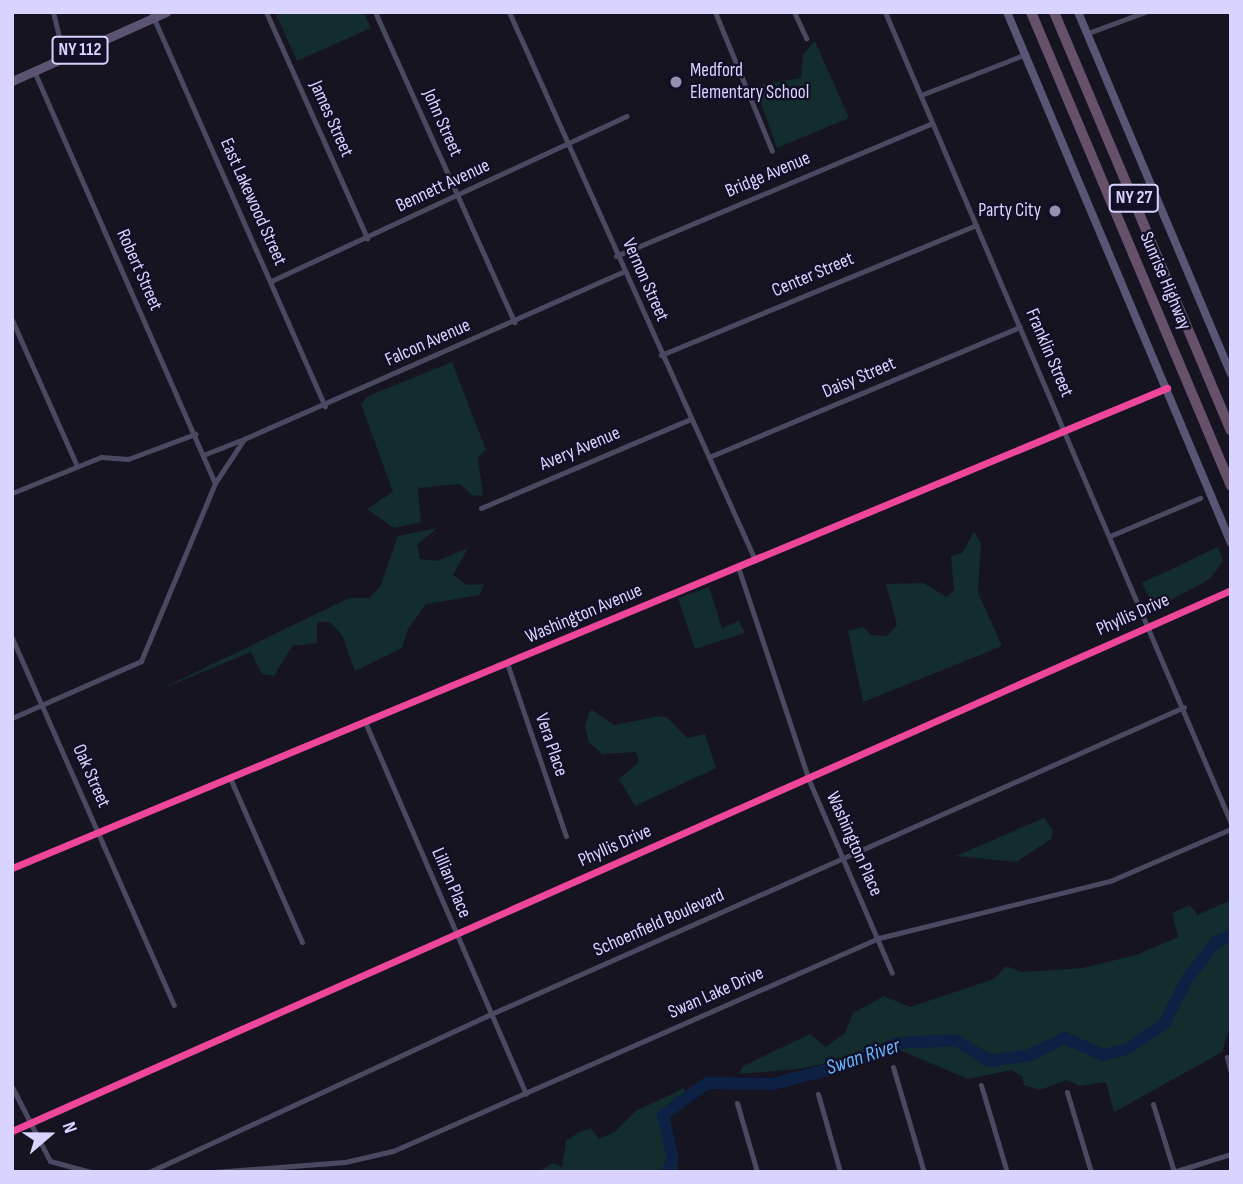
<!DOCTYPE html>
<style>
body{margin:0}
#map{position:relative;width:1243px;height:1184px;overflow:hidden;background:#161421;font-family:"Sofia Sans Condensed",sans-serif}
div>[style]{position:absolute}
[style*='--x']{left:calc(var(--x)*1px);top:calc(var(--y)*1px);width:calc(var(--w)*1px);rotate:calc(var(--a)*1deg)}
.green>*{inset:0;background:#132c2d}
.river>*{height:12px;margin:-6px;padding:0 6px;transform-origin:6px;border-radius:6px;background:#0d2144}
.minor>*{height:5px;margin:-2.5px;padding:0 2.5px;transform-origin:2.5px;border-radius:2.5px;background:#4a4962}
.secondary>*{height:8px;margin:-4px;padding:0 4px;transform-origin:4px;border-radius:4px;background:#575674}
.primary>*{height:9px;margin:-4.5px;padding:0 4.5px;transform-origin:4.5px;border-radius:4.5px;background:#5e5373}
.motorway>*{height:10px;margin:-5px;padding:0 5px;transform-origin:5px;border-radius:5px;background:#67516a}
.cycleway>*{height:7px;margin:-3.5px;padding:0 3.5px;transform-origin:3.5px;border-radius:3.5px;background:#ed469a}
.dots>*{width:19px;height:19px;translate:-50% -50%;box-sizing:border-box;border:4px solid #130f26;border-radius:50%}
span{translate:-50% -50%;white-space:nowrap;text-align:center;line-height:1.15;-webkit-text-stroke:5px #130f26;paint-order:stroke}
.shield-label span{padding:2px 5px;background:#130f26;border:2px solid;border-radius:5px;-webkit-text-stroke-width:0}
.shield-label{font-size:18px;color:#d9d4ff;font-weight:700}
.poi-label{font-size:19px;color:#d9d4ff}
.left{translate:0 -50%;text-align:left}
.right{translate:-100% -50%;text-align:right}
.street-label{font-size:19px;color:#d9d4ff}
.water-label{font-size:21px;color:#62b6ff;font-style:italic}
.frame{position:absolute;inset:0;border:14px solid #d9d4ff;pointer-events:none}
.north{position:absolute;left:14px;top:1100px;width:70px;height:70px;-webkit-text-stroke:5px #130f26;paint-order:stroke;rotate:70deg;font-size:19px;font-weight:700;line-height:28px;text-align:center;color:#d9d4ff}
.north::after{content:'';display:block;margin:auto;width:24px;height:32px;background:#d9d4ff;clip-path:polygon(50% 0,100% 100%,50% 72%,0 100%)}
</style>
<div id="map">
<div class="green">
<div style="clip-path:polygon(275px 12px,363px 12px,371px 28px,297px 61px)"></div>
<div style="clip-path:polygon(815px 41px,849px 118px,777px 148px,755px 86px,801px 78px,803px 55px)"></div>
<div style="clip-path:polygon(452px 362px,486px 450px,478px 457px,483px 496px,472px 495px,460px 484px,418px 488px,421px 522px,394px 528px,367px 509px,393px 492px,361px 404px,368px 396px)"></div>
<div style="clip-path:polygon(437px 528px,417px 545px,420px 559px,437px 561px,468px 548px,453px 575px,467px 585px,484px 584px,480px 595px,426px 604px,408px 629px,402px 648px,355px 671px,342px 635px,330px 622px,317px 622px,317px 643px,292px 646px,274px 676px,262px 674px,251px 652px,159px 690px,349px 598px,369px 598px,380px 587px,398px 536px)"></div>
<div style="clip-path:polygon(974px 532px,981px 543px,978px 593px,1002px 646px,863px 702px,848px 631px,863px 627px,871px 635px,887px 636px,897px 625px,886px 584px,923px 583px,947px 597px,954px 590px,951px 556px,962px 553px)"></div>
<div style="clip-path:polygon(1218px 547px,1223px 561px,1210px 579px,1171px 600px,1150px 599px,1142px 583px)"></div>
<div style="clip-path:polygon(709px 587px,722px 628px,739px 621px,745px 633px,695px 649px,678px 598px)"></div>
<div style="clip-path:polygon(591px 709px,614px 725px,660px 716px,668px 718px,687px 738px,705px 734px,716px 768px,635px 806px,619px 779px,639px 762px,636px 752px,602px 754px,589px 742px,585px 726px)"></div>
<div style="clip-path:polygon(1044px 818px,1053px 830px,1051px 839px,1016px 862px,956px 856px)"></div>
<div style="clip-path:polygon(1231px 900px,1231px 1022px,1222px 1052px,1114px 1112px,1106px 1082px,1080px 1086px,1066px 1080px,1040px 1090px,1024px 1085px,1022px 1076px,1011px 1070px,968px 1079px,897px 1049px,798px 1069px,739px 1074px,743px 1066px,810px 1034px,826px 1047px,845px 1033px,853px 1013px,884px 996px,910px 1007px,994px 979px,1006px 966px,1021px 972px,1083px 968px,1136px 955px,1178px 937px,1172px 913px,1190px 905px,1197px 915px)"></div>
<div style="clip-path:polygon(684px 1088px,686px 1097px,667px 1117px,677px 1151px,677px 1172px,538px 1172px,553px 1163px,562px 1167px,566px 1141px,578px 1133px,591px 1128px,599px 1139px,615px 1132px,636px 1111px)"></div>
</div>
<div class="river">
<div style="--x:667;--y:1172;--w:14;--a:-65"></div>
<div style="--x:673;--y:1159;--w:45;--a:-102.8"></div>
<div style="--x:663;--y:1115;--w:54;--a:-36"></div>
<div style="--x:707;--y:1083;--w:66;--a:0.9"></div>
<div style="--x:773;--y:1084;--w:74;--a:-14.8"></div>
<div style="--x:845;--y:1065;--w:57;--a:-22.5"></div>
<div style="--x:898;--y:1043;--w:58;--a:-3"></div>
<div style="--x:956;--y:1040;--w:39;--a:32"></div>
<div style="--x:989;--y:1061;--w:41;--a:-8.3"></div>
<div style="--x:1030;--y:1055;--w:39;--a:-26"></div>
<div style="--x:1065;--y:1038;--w:42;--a:24.1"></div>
<div style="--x:1103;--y:1055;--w:25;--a:-14"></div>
<div style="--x:1127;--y:1049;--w:45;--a:-34"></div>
<div style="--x:1164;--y:1024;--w:51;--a:-62.9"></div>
<div style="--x:1187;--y:979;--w:47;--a:-51.9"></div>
<div style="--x:1216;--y:942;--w:17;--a:-25"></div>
</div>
<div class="minor">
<div style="--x:53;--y:12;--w:46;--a:76.3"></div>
<div style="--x:151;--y:12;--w:431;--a:66.2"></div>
<div style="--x:266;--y:12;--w:248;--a:65.9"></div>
<div style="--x:375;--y:12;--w:340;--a:65.8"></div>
<div style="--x:509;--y:12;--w:601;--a:65.82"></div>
<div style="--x:715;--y:12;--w:150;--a:67.7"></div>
<div style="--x:794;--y:12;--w:29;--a:65"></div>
<div style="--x:885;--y:12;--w:882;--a:66.9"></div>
<div style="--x:1088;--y:33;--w:61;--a:-20.2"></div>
<div style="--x:34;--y:71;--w:450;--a:66.3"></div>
<div style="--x:921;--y:95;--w:113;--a:-21.3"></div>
<div style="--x:616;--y:256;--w:343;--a:-22.8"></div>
<div style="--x:271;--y:281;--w:392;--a:-24.9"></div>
<div style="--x:12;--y:320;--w:160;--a:66"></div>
<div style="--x:661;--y:355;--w:341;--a:-22.4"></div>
<div style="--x:203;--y:455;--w:41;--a:-21.5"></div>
<div style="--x:709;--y:457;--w:337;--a:-22.7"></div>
<div style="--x:12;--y:493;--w:96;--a:-22"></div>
<div style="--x:101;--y:457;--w:27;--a:4"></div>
<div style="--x:128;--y:459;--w:72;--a:-20.5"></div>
<div style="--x:481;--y:508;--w:228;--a:-23"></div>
<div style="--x:1110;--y:536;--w:98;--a:-22.9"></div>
<div style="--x:738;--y:567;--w:222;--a:71.6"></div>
<div style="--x:808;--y:778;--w:212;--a:66.7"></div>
<div style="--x:12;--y:638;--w:401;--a:66.2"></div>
<div style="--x:507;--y:663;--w:183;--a:71.2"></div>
<div style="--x:12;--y:718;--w:141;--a:-23.8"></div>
<div style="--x:141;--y:661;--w:193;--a:-67.4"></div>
<div style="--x:215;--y:483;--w:53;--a:-56.6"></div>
<div style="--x:244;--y:439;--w:413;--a:-23.8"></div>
<div style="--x:365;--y:722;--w:405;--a:66.6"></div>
<div style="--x:230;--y:778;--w:179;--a:66.3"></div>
<div style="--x:12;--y:868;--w:1250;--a:-22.58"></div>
<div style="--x:1227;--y:1057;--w:16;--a:76"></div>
<div style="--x:893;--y:1067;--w:109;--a:73.6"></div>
<div style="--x:981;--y:1085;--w:91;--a:73.4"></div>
<div style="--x:12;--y:1087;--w:83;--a:62.8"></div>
<div style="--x:50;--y:1161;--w:42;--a:15"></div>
<div style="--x:1067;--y:1092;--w:84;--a:73.3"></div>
<div style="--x:818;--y:1094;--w:81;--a:74.2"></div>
<div style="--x:737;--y:1103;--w:72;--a:73.8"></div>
<div style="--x:1153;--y:1104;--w:71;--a:72.8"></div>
<div style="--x:12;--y:1131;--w:1334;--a:-23.93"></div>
<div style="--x:149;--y:1172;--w:377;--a:-24.8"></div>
<div style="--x:491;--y:1014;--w:758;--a:-23.89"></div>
<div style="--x:214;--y:1172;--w:131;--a:-4.4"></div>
<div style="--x:345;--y:1162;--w:49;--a:-12.9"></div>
<div style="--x:393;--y:1151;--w:531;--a:-23.67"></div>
<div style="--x:879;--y:938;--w:238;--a:-13.9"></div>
<div style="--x:1110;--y:881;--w:132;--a:-23.3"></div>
<div style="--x:1173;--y:1172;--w:61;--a:-17.2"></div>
</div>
<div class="secondary">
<div style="--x:1007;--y:12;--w:576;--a:67.13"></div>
<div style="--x:1078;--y:12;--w:393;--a:67.1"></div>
</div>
<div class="primary">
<div style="--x:12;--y:81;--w:169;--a:-24.1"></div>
</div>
<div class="motorway">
<div style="--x:1031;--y:12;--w:514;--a:67.12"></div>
<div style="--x:1054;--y:12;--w:454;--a:67.1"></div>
</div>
<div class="cycleway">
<div style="--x:12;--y:868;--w:1251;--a:-22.57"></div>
<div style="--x:12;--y:1131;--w:1334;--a:-23.93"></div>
</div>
<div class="dots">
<div style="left:676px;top:82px;background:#9591b1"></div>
<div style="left:1055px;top:211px;background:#9591b1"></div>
</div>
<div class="shield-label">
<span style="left:80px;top:50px">NY 112</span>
<span style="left:1134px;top:198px">NY 27</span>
</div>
<div class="poi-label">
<span class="left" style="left:690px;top:82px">Medford<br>Elementary School</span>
<span class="right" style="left:1041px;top:211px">Party City</span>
</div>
<div class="street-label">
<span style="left:331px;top:119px;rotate:66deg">James Street</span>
<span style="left:442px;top:123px;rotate:66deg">John Street</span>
<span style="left:768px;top:175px;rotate:-23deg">Bridge Avenue</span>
<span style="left:443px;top:186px;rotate:-25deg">Bennett Avenue</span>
<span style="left:253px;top:202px;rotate:66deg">East Lakewood Street</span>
<span style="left:139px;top:270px;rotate:66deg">Robert Street</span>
<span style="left:813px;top:275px;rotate:-23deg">Center Street</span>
<span style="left:645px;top:280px;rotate:66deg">Vernon Street</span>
<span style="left:1165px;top:281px;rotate:67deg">Sunrise Highway</span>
<span style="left:428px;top:343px;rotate:-24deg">Falcon Avenue</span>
<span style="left:1049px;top:353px;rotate:67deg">Franklin Street</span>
<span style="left:859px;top:378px;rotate:-23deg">Daisy Street</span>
<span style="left:580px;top:449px;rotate:-23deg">Avery Avenue</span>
<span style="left:584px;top:614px;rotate:-23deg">Washington Avenue</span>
<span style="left:1133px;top:615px;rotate:-24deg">Phyllis Drive</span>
<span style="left:551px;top:745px;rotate:71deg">Vera Place</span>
<span style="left:91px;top:776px;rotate:66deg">Oak Street</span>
<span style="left:854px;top:844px;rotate:66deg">Washington Place</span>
<span style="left:615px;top:846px;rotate:-24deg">Phyllis Drive</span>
<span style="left:451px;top:883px;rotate:67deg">Lillian Place</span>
<span style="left:659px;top:923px;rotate:-24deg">Schoenfield Boulevard</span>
<span style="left:716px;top:993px;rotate:-24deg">Swan Lake Drive</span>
</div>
<div class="water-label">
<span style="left:863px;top:1057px;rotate:-18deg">Swan River</span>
</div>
<div class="frame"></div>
<div class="north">N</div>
</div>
